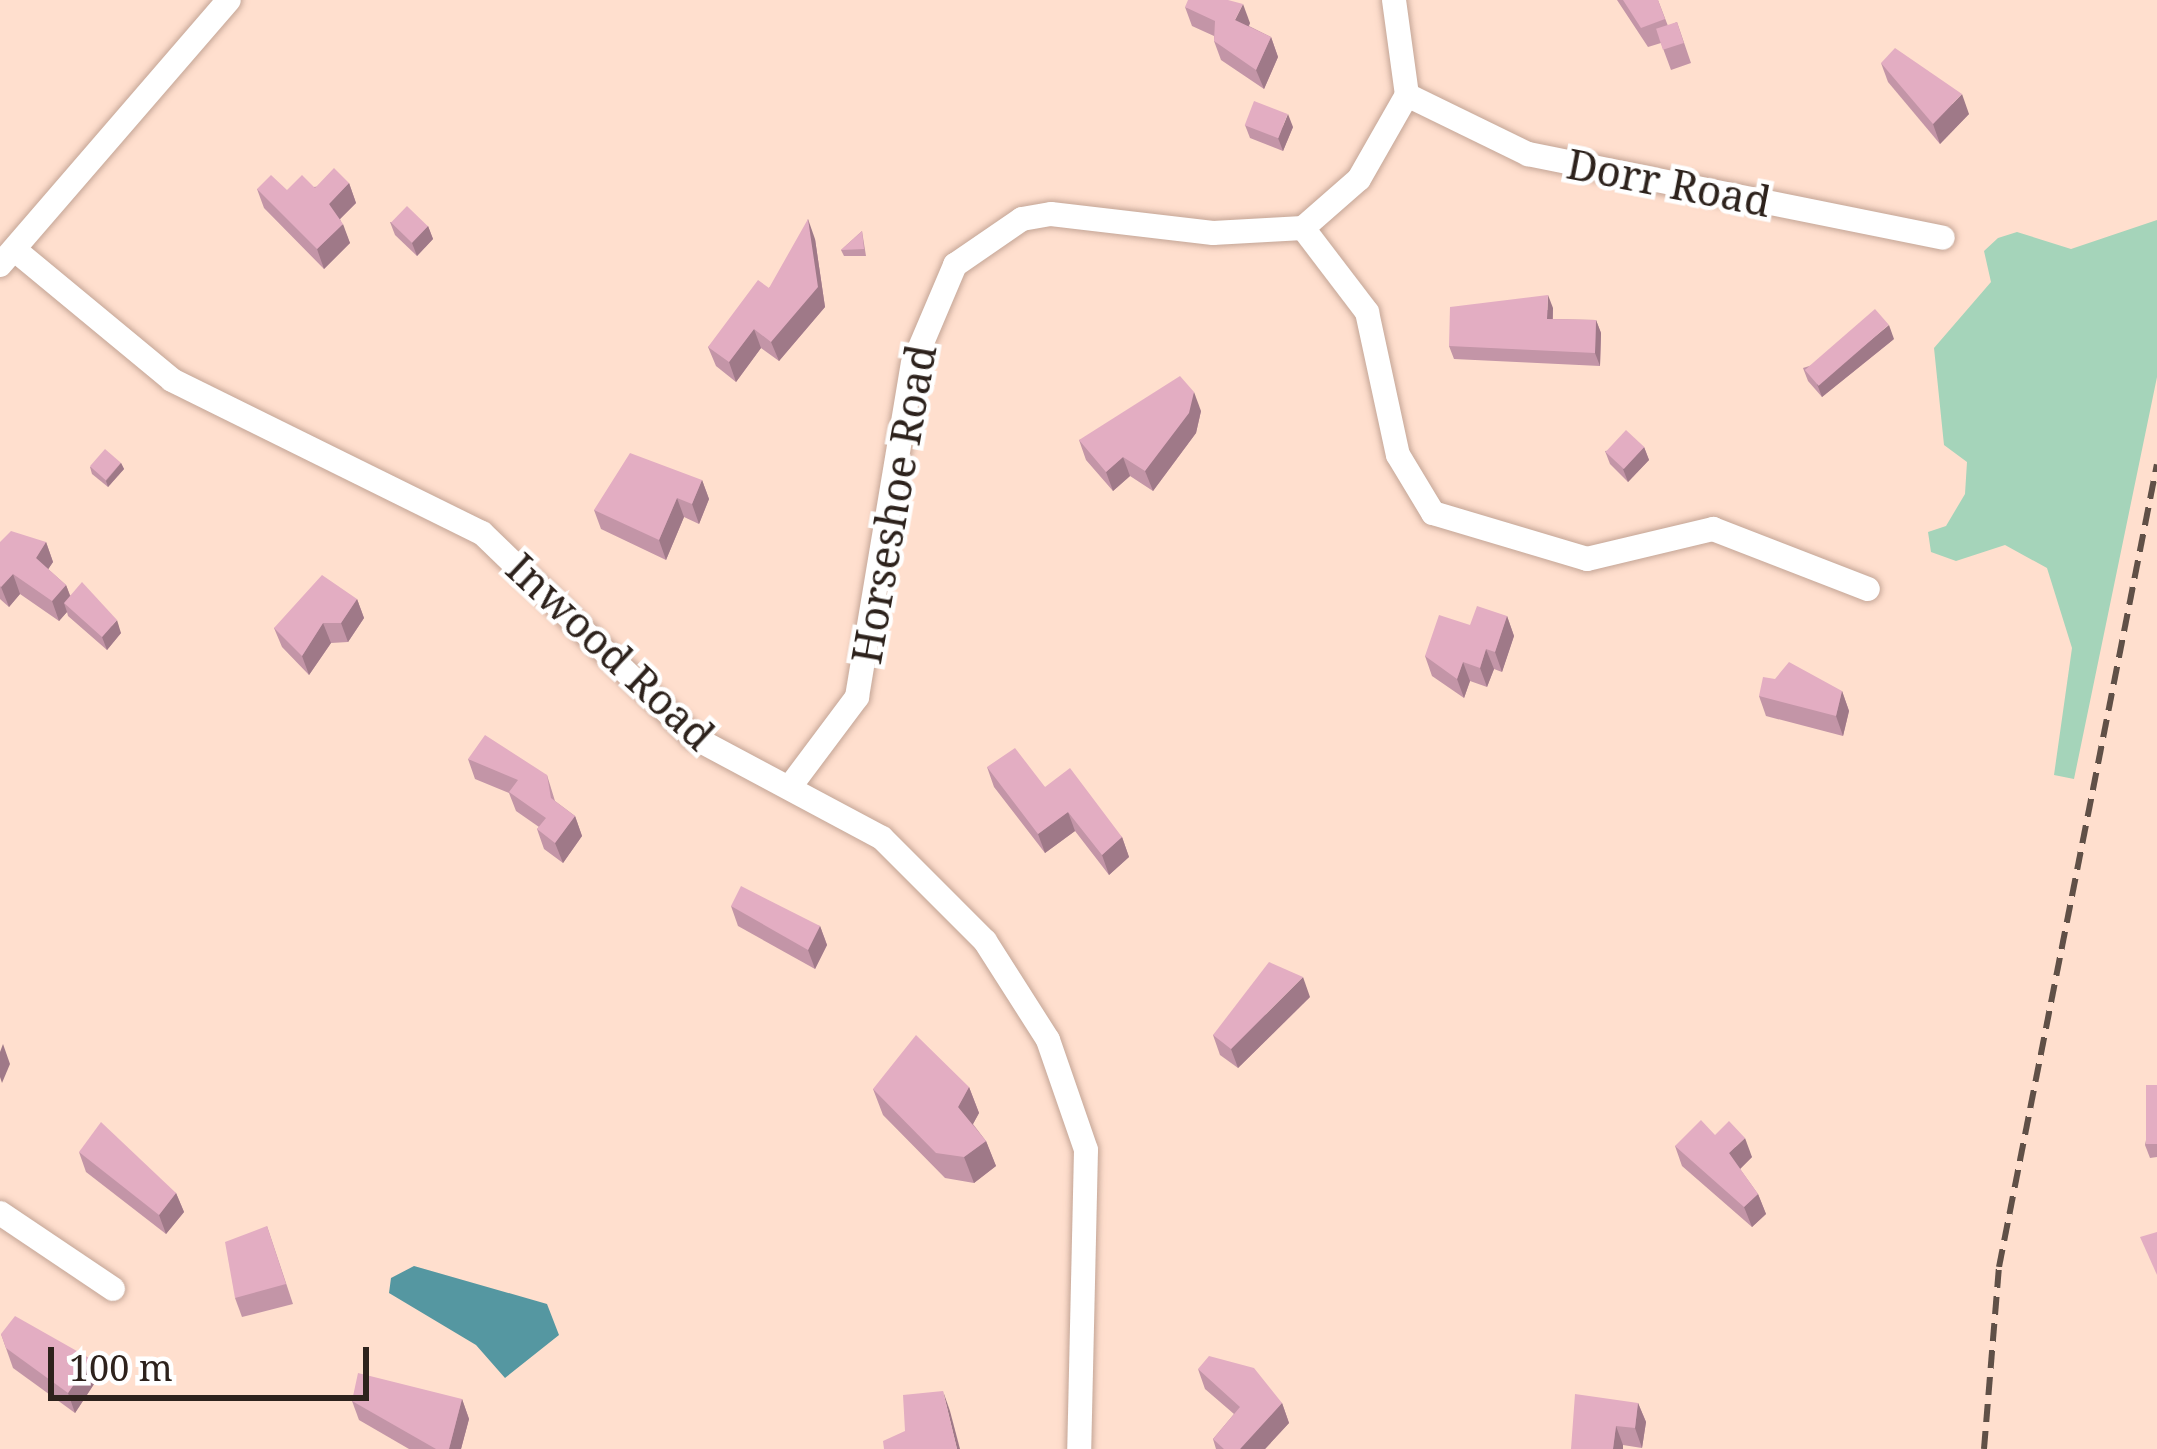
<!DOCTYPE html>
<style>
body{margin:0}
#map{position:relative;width:2157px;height:1449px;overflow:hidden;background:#ffdfce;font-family:"Noto Serif",serif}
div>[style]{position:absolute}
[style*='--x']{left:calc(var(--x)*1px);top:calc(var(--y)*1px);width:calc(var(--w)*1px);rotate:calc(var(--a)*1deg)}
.green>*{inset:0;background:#a5d4ba}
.water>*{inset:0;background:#5597a1}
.roads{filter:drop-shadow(0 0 3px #c4a596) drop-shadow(0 0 3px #c4a596)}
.street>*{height:24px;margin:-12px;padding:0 12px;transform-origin:12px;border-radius:12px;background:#fff}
.rail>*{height:6px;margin-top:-3px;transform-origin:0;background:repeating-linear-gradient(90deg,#605047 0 18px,transparent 0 27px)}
.wall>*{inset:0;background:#c395a7}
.shaded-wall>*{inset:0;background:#9f7988}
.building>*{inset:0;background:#e3adc2;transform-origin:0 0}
span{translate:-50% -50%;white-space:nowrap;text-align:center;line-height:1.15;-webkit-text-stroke:9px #fff;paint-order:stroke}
.street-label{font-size:42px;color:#2d221c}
.scale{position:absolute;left:48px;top:1347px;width:321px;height:54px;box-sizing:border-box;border:6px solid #2d221c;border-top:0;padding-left:15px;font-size:36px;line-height:42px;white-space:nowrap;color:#2d221c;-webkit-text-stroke:9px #fff;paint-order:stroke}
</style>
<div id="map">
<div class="green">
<div style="clip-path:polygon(2157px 220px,2157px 377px,2074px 779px,2054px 775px,2072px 648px,2047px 568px,2005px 545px,1956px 561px,1931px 552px,1928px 532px,1946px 526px,1965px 494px,1967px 462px,1944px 445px,1934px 348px,1991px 282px,1984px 251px,1998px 238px,2017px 232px,2071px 249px)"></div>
</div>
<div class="water">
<div style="clip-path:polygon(414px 1266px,547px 1304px,559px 1335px,505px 1378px,476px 1345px,389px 1293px,391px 1278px)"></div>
</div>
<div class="roads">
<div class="street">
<div style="--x:1407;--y:95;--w:135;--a:26"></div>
<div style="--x:1528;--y:154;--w:423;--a:11.4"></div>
<div style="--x:1303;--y:228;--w:106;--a:52.7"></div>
<div style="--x:1367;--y:312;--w:146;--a:77.8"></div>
<div style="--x:1398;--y:455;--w:68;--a:58.9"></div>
<div style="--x:1433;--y:513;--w:161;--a:16.6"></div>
<div style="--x:1587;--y:559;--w:130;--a:-13.4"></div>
<div style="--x:1713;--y:529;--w:166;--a:21.2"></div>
<div style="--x:15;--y:250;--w:204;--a:39.6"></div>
<div style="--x:172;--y:380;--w:346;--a:26.3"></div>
<div style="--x:482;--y:533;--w:293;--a:44"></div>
<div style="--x:693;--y:737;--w:214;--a:28.1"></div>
<div style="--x:882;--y:838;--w:146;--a:45"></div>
<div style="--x:985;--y:941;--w:117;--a:57.5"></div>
<div style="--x:1048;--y:1040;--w:116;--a:70.9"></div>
<div style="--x:1086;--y:1150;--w:299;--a:91.3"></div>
<div style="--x:0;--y:265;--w:350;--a:-49.2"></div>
<div style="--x:792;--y:784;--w:109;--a:-53.2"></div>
<div style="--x:857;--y:697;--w:338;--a:-80.5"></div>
<div style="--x:913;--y:364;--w:108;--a:-67"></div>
<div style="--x:955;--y:265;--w:81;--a:-34.5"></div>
<div style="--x:1022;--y:219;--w:29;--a:-10"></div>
<div style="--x:1051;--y:214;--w:163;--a:6.7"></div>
<div style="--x:1213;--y:233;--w:90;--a:-3.2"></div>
<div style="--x:1303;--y:228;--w:74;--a:-41.2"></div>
<div style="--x:1359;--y:179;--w:97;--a:-60.3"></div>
<div style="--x:1407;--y:95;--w:96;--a:-97.8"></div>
<div style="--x:0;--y:1213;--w:136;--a:33.9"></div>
</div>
</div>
<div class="rail">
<div style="--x:1984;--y:1449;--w:183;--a:-85.3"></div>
<div style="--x:1999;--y:1267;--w:818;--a:-78.87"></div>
</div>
<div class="wall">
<div style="clip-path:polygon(1617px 0,1658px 0,1668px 26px,1677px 22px,1691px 63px,1671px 70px,1661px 43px,1648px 47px)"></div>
<div style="clip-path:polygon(1185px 7px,1250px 23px,1249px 26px,1271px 37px,1278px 57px,1264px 89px,1221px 60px,1214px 41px,1214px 36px,1192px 26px)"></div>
<div style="clip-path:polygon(1881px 63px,1969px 114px,1940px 144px,1888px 82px)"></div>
<div style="clip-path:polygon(1245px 125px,1293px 127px,1283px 151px,1250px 138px)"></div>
<div style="clip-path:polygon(349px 183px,356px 203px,340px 219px,350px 243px,324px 269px,264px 208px,257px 189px,287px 190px)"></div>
<div style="clip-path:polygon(390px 222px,428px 226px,433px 239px,417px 256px,395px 235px)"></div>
<div style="clip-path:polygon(862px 231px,866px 256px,844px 256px,841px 250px)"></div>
<div style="clip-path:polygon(815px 239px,825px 307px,779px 361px,761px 348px,736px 382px,716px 366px,708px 347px,769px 288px)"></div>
<div style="clip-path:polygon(1553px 308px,1553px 319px,1596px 320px,1601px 333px,1600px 366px,1454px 359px,1449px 346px)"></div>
<div style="clip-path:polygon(1894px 339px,1822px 397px,1808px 381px,1803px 368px)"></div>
<div style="clip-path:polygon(1201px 411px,1196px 433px,1153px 491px,1130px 476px,1113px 491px,1086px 460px,1079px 440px)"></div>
<div style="clip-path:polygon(1644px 447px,1649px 460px,1628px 482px,1610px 464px,1605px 451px)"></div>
<div style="clip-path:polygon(121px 463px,124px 469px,108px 487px,92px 474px,90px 467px)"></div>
<div style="clip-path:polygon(702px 480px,709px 499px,699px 524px,684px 517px,666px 560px,601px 529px,594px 510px)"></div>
<div style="clip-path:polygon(0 542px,46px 542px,53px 562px,48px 569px,66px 585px,70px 595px,121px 633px,107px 650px,68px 616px,67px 612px,59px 621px,20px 594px,9px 607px,0 599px)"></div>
<div style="clip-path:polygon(357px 599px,364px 618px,348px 642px,331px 643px,309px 675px,282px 647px,274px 628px)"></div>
<div style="clip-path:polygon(1507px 616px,1514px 636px,1502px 672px,1494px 669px,1487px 687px,1470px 681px,1464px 698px,1432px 676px,1425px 656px,1470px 625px)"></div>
<div style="clip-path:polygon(1842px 691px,1849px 711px,1843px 736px,1766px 716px,1759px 696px)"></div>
<div style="clip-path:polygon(468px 759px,547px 775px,555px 801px,575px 816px,582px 836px,563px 863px,544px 849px,537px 829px,539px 827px,516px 811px,509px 793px,475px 779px)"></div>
<div style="clip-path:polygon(987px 767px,1045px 787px,1122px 837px,1129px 857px,1109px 875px,1075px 831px,1045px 853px,994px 787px)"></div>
<div style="clip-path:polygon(731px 906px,820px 926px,827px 945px,815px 969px,738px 926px)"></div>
<div style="clip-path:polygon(1310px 997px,1238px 1068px,1220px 1055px,1213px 1035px)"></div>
<div style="clip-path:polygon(2157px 1085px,2157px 1157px,2150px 1158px,2145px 1145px)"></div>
<div style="clip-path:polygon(969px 1087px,979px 1113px,973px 1124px,986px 1141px,996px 1166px,974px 1183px,945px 1178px,883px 1115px,873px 1089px)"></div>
<div style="clip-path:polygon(1715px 1135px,1752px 1157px,1740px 1169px,1758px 1194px,1766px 1214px,1752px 1227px,1682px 1166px,1675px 1146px)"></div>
<div style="clip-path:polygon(79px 1152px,176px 1193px,184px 1212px,166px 1234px,86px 1172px)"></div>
<div style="clip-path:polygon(267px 1226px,293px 1304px,242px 1317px,235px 1298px)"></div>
<div style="clip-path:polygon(1px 1334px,91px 1359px,98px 1378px,75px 1413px,13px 1368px)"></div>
<div style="clip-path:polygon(1198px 1369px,1282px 1403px,1289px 1423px,1265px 1449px,1216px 1449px,1213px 1439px,1234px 1414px,1205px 1389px)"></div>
<div style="clip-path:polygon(462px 1399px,469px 1419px,461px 1449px,409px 1449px,359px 1420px,352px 1401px)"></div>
<div style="clip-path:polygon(1638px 1403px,1646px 1422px,1642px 1448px,1623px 1445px,1623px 1449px,1571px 1449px)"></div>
</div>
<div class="shaded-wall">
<div style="clip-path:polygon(1243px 4px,1250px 23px,1242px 40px,1235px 20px)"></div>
<div style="clip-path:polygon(1271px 37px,1278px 57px,1264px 89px,1256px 70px)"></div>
<div style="clip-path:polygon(1962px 94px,1969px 114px,1940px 144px,1933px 124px)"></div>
<div style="clip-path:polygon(1288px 114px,1293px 127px,1283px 151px,1278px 138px)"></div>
<div style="clip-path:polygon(349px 183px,356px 203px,336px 223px,329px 204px)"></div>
<div style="clip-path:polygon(808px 219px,815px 239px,825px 307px,779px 361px,771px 342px)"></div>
<div style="clip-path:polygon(343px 224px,350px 243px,324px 269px,317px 249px)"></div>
<div style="clip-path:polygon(428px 226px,433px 239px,417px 256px,412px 243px)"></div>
<div style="clip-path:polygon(1548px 295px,1553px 308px,1552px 332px,1547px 319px)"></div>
<div style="clip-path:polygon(1596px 320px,1601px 333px,1600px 366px,1595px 353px)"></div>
<div style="clip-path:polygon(1889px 325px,1894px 339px,1822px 397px,1817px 384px)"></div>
<div style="clip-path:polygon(754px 329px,761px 348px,736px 382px,729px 362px)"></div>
<div style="clip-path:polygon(1194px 392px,1201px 411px,1196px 433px,1153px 491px,1145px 471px)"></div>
<div style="clip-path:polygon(1644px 447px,1649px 460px,1628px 482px,1623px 469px)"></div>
<div style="clip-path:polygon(1123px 457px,1130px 476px,1113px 491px,1106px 472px)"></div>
<div style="clip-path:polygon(121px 463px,124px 469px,108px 487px,106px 481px)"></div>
<div style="clip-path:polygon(702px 480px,709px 499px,699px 524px,692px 504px)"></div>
<div style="clip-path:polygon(677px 498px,684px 517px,666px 560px,659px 540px)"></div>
<div style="clip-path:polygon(46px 542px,53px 562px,43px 577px,36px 558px)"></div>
<div style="clip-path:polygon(13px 574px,20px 594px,9px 607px,1px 587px)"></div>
<div style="clip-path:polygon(66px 585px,73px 604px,64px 603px,67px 612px,59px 621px,52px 601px)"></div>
<div style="clip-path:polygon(357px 599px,364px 618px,348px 642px,341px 623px)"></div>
<div style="clip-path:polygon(1507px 616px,1514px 636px,1502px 672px,1495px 652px)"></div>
<div style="clip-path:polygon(117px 620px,121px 633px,107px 650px,102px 637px)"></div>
<div style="clip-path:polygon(323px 623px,331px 643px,309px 675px,302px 656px)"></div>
<div style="clip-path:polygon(1486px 649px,1494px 669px,1487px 687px,1480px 668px)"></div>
<div style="clip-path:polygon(1463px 662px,1470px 681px,1464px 698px,1457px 679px)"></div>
<div style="clip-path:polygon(1842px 691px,1849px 711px,1843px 736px,1836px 716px)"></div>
<div style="clip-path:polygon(1068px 812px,1075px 831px,1045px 853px,1038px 834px)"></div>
<div style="clip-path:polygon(575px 816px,582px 836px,563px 863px,555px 843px)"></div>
<div style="clip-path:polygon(1122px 837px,1129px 857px,1109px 875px,1102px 855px)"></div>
<div style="clip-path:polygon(820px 926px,827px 945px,815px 969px,808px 950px)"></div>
<div style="clip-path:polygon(1303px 977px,1310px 997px,1238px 1068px,1231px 1049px)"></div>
<div style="clip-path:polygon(3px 1044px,10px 1064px,2px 1083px,0 1077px,0 1052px)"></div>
<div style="clip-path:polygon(969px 1087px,979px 1113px,968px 1133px,958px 1107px)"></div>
<div style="clip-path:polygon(1745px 1138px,1752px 1157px,1736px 1173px,1729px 1153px)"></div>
<div style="clip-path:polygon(986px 1141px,996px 1166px,974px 1183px,964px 1157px)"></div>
<div style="clip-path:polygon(176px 1193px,184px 1212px,166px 1234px,159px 1215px)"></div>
<div style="clip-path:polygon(1758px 1194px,1766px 1214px,1752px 1227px,1744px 1207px)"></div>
<div style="clip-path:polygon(91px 1359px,98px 1378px,75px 1413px,68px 1393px)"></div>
<div style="clip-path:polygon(943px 1391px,950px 1411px,960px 1449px,957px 1449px)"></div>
<div style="clip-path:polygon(462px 1399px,469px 1419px,461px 1449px,449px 1449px)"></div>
<div style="clip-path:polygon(1282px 1403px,1289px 1423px,1265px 1449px,1240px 1449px)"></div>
<div style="clip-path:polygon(1638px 1403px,1646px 1422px,1642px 1448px,1635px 1428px)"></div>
<div style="clip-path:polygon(1616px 1426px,1623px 1445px,1623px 1449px,1613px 1449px)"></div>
</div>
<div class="building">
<div style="clip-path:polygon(1188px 0,1228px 0,1243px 4px,1235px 20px,1271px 37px,1256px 70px,1214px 41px,1215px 21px,1185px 7px)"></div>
<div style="clip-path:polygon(1623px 0,1658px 0,1665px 19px,1641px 28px)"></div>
<div style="left:1677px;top:22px;width:22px;height:22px;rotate:72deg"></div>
<div style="clip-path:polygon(1895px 48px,1962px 94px,1933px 124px,1881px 63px)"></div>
<div style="left:1254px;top:101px;width:36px;height:26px;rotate:21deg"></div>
<div style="clip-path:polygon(334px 168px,349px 183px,329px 204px,343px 224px,317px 249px,257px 189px,271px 175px,287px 190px,302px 175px,315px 188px)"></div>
<div style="left:407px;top:206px;width:29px;height:23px;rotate:44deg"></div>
<div style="clip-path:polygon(808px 219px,818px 287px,771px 342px,754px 329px,729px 362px,708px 347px,758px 280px,769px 288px)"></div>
<div style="clip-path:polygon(862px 231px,864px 249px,841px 250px)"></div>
<div style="clip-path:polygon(1548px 295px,1547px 319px,1596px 320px,1595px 353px,1449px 346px,1450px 307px)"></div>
<div style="left:1875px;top:309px;width:21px;height:93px;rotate:49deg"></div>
<div style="clip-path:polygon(1180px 376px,1194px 392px,1189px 413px,1145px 471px,1123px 457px,1106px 472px,1079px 440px)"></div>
<div style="left:1626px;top:430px;width:25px;height:30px;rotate:43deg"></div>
<div style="left:105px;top:449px;width:21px;height:23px;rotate:41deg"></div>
<div style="clip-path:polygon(630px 453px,702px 480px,692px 504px,677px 498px,659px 540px,594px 510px)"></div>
<div style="clip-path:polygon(11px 531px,46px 542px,36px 558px,66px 585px,52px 601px,13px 574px,1px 587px,0 586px,0 542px)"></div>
<div style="clip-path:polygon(322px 575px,357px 599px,341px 623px,323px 623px,302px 656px,274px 628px)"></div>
<div style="clip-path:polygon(82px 582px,117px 620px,102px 637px,64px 603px)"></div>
<div style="clip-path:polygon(1477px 606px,1507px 616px,1495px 652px,1486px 649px,1480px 668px,1463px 662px,1457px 679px,1425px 656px,1439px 615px,1470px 625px)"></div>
<div style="clip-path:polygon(1789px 662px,1842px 691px,1836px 716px,1759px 696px,1763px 677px,1775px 679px)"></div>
<div style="clip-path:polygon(485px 735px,547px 775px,551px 798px,575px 816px,555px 843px,537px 829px,546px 818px,509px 792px,518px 780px,468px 759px)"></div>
<div style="clip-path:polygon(1015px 748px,1045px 787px,1070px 768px,1122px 837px,1102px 855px,1068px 812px,1038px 834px,987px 767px)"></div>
<div style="clip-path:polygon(741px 886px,820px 926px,808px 950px,731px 906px)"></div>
<div style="clip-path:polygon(1269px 962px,1303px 977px,1231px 1049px,1213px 1035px)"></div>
<div style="clip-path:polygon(916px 1035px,969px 1087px,958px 1107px,986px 1141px,964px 1157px,936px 1153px,873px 1089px)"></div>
<div style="left:2157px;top:1085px;width:59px;height:11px;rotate:90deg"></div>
<div style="clip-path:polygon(1701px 1120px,1715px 1135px,1729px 1121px,1745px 1138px,1729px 1153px,1758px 1194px,1744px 1207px,1675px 1146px)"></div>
<div style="clip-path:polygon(101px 1122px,176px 1193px,159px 1215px,79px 1152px)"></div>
<div style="clip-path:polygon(267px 1226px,286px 1284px,235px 1298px,225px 1242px)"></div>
<div style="clip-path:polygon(2157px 1232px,2157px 1275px,2140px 1237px)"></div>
<div style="clip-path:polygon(15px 1316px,91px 1359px,68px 1393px,6px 1348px,1px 1334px)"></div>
<div style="clip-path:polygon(1209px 1356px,1254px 1368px,1282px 1403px,1240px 1449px,1224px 1449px,1213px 1439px,1240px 1407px,1198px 1369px)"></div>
<div style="clip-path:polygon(358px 1373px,462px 1399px,449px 1449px,436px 1449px,352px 1401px)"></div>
<div style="clip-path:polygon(943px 1391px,957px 1449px,884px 1449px,883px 1441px,905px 1431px,903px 1395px)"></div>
<div style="clip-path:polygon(1575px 1394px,1638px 1403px,1635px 1428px,1616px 1426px,1613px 1449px,1571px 1449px)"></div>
</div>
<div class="street-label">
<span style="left:1669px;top:182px;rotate:11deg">Dorr Road</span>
<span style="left:893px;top:504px;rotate:-80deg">Horseshoe Road</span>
<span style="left:611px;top:651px;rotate:43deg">Inwood Road</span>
</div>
<div class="scale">100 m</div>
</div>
